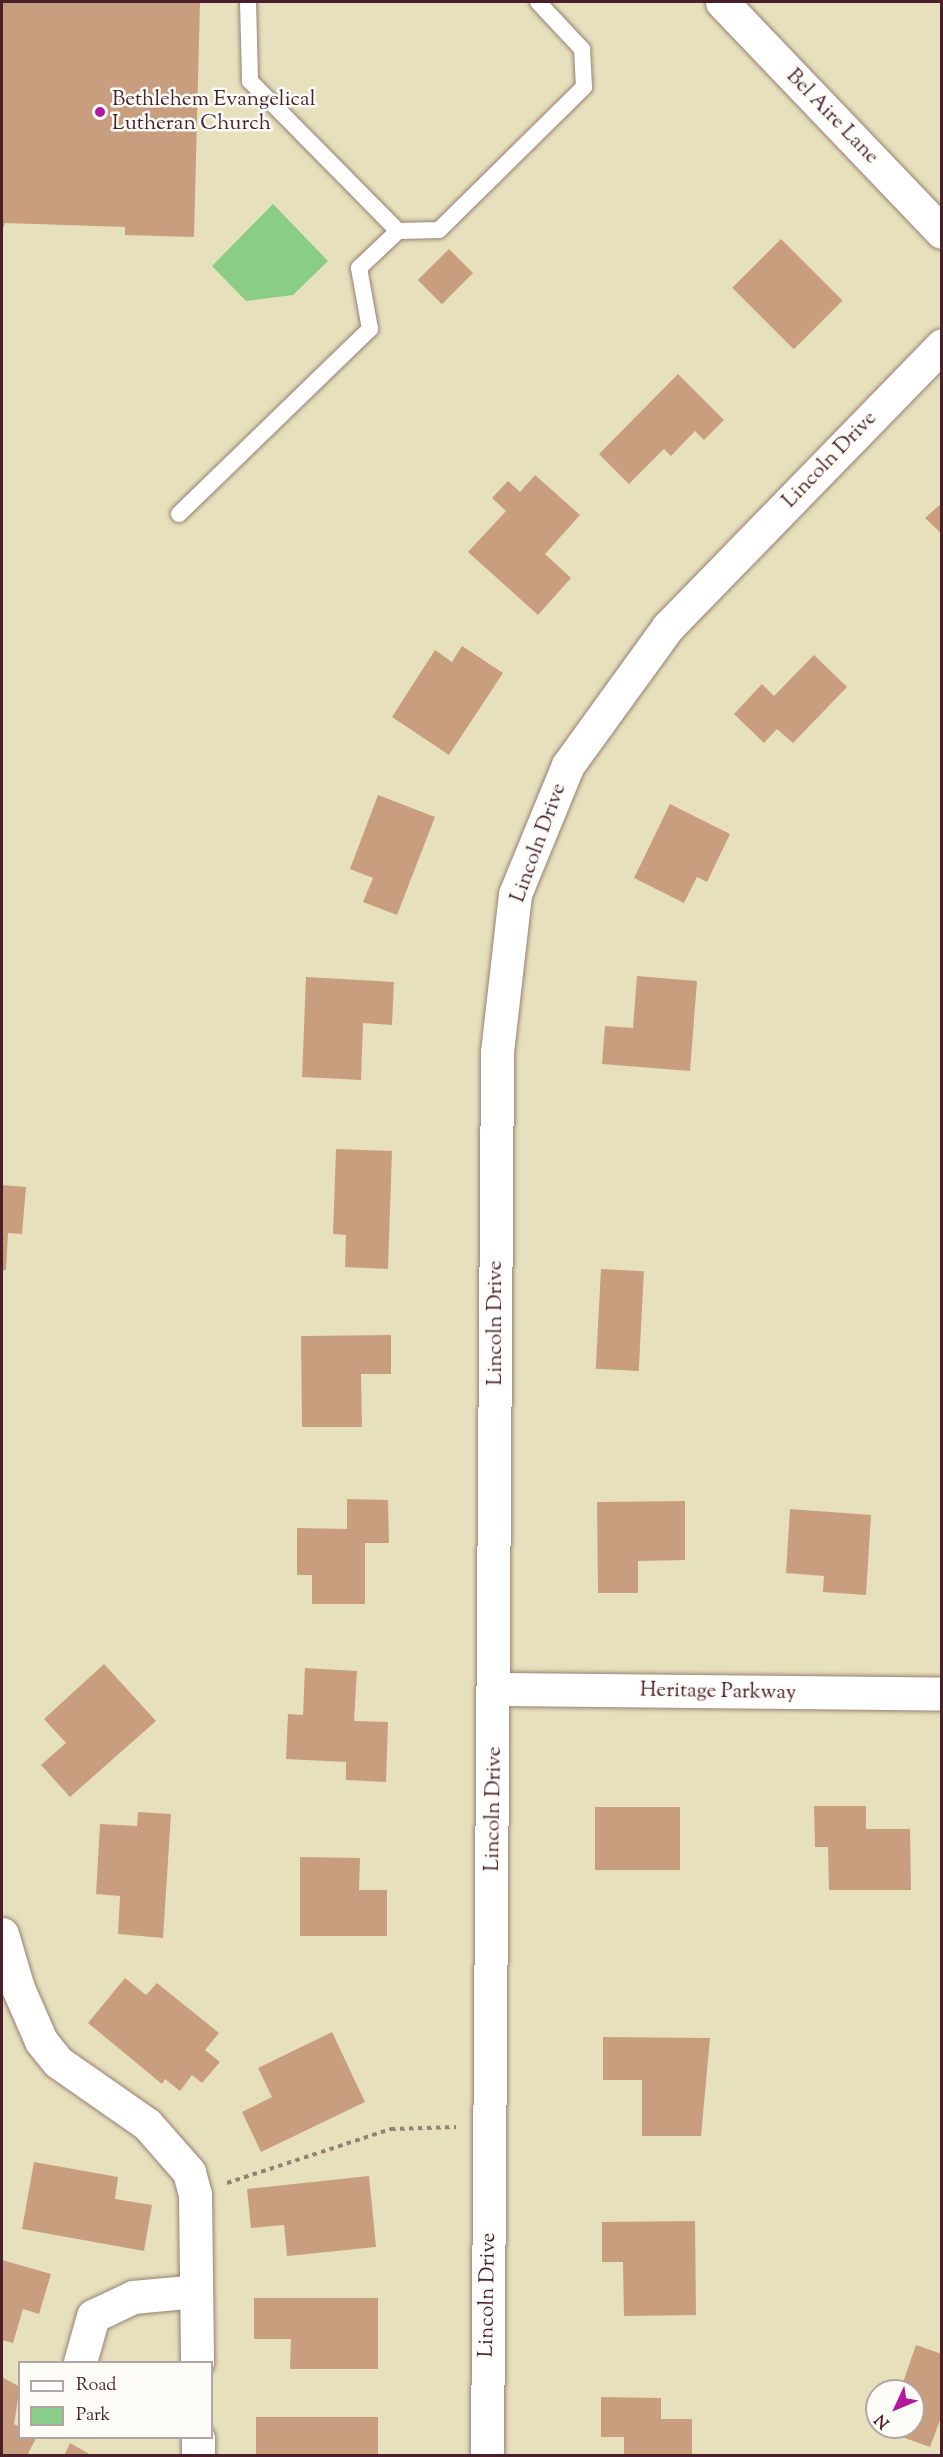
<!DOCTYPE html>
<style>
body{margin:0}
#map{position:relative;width:943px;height:2457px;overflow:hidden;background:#e7e0bd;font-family:"Sorts Mill Goudy",serif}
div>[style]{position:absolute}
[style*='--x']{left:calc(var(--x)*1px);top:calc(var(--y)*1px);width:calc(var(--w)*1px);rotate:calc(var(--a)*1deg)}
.green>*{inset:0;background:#8acd86}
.building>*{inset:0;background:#c99e7f;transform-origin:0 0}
.path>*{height:4px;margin-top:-2px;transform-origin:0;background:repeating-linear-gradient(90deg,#988074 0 4.5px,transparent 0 9px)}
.roads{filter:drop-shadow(0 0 2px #988074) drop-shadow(0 0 2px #988074)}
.service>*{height:16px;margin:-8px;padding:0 8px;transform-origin:8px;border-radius:8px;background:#fff}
.minor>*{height:33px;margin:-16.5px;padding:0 16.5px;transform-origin:16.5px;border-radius:16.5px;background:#fff}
.dots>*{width:16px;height:16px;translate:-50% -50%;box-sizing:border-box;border:3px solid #fdfcf7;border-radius:50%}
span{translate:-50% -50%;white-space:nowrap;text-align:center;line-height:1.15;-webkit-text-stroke:5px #fdfcf7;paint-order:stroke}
.poi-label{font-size:21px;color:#4a1f2b}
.left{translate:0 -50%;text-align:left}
.street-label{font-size:21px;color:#4a1f2b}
.frame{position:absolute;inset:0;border:3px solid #4a1f2b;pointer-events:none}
.legend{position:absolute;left:18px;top:2361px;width:195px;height:78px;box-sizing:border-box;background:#fdfcf7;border:2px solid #b5a4a5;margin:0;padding:8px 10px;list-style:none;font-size:18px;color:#4a1f2b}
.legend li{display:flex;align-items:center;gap:12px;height:30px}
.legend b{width:30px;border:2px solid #b5a4a5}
.north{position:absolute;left:865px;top:2379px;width:60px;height:60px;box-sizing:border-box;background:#fdfcf7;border:2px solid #b5a4a5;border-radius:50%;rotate:226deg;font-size:16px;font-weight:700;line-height:24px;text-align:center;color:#4a1f2b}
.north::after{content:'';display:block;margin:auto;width:21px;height:27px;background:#b5179e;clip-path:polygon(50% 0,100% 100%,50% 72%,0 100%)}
</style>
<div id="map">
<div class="green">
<div style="clip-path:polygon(273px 204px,328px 261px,293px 295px,246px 301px,212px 266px)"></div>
</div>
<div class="building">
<div style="clip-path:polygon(2px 2px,200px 2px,194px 237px,125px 235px,125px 227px,5px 223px,2px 231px)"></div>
<div style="left:781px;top:239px;width:87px;height:69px;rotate:45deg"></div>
<div style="left:449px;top:249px;width:34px;height:44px;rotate:45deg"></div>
<div style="clip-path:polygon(678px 374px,724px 420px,704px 440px,695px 431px,671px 456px,664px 449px,629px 484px,599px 454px)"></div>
<div style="clip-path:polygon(535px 475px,580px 515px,545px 554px,571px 578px,538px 615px,468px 552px,506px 511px,492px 498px,508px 481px,520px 492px)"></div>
<div style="clip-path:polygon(942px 503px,942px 534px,925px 518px)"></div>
<div style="clip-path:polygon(462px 646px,503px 673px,449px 755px,392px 717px,435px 650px,452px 662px)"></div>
<div style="clip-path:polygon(814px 655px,847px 687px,793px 743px,777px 729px,764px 743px,734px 714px,762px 684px,774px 696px)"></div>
<div style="clip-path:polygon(378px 795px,435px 817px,397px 915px,363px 902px,373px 878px,350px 869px)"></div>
<div style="clip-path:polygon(670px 804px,730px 834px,707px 882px,697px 877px,684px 903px,634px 878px)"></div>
<div style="clip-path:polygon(637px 976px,697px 981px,690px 1071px,602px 1064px,605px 1026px,633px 1028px)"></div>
<div style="clip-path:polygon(306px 977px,394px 982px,392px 1025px,363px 1023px,361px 1080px,302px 1077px)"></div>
<div style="clip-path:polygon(336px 1149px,392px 1151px,388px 1269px,345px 1267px,346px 1235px,333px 1234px)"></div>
<div style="clip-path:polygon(2px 1185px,26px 1187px,22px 1234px,8px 1233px,6px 1270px,2px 1270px)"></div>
<div style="left:601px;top:1269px;width:43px;height:100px;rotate:3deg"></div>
<div style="clip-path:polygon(391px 1335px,391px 1374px,361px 1374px,362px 1427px,302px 1427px,301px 1336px)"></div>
<div style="clip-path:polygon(347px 1499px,388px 1500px,389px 1543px,365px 1543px,365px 1604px,312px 1604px,312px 1575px,297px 1575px,297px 1528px,347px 1529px)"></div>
<div style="clip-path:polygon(685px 1501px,685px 1560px,638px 1561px,638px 1593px,598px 1593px,597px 1502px)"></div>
<div style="clip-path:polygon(790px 1509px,871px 1515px,866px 1595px,823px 1592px,824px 1576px,786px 1573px)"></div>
<div style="clip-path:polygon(104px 1664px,156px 1721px,70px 1797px,41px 1765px,66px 1743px,44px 1719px)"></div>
<div style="clip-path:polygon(305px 1668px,357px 1671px,354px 1721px,388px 1722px,386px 1782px,346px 1780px,346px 1762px,286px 1759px,288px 1714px,303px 1715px)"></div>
<div style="clip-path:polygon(814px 1806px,866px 1806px,866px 1829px,910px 1829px,911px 1890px,829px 1890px,828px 1847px,815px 1847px)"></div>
<div style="left:595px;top:1807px;width:85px;height:63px"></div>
<div style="clip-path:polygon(138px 1812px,171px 1814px,163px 1938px,118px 1934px,120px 1896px,96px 1894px,100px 1824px,137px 1826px)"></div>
<div style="clip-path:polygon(300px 1857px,360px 1858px,359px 1890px,387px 1890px,387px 1936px,300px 1936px)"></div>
<div style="clip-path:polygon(125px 1978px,146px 1995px,157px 1983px,219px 2033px,205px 2050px,220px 2062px,202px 2083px,192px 2075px,180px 2091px,165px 2079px,162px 2084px,88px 2023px)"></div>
<div style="clip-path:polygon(332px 2032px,365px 2102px,261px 2152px,242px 2112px,272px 2097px,258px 2068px)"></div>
<div style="clip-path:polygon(603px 2037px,710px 2038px,701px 2136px,642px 2136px,642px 2080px,603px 2080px)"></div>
<div style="clip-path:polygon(34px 2162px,118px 2177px,115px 2199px,152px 2205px,144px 2251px,22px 2229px)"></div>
<div style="clip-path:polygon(369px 2176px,376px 2247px,287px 2256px,284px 2225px,251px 2228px,247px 2189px)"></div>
<div style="clip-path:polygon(695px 2221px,696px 2315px,624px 2316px,623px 2262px,602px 2262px,602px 2222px)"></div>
<div style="clip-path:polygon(2px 2260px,51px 2274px,39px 2314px,23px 2309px,13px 2343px,2px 2340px)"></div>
<div style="clip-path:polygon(254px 2298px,378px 2298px,378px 2369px,290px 2369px,291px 2339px,254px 2339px)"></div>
<div style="clip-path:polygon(916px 2345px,942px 2354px,942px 2415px,930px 2447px,885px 2431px,913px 2427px,913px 2391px,900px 2391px)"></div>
<div style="clip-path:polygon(2px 2377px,20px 2387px,14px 2424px,20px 2427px,20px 2438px,36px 2438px,27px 2456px,2px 2456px)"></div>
<div style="clip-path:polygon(601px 2397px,661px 2398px,661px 2419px,692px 2419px,692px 2456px,624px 2456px,624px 2437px,601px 2437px)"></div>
<div style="left:378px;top:2417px;width:39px;height:122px;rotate:90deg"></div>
<div style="clip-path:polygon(70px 2443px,93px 2456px,64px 2456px)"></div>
</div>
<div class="path">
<div style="--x:227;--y:2183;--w:173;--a:-18.2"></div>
<div style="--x:391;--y:2129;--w:65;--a:-1.8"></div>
</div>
<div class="roads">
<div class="service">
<div style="--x:248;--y:2;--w:79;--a:88.5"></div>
<div style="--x:250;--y:81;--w:211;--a:45.4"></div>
<div style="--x:398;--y:231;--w:41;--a:-1.4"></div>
<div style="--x:439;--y:230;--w:204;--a:-44.6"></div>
<div style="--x:584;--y:87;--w:38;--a:-93"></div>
<div style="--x:582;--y:49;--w:64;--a:-133.1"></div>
<div style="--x:179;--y:514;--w:266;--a:-44.1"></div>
<div style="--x:370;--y:329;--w:62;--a:-100.2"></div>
<div style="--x:359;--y:268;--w:54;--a:-43.5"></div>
</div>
<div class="minor">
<div style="--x:722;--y:2;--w:318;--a:46.3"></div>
<div style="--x:495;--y:1689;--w:447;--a:0.6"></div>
<div style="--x:2;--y:1934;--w:56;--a:73.5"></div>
<div style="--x:18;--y:1988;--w:58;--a:66.5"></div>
<div style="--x:41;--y:2041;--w:27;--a:51"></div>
<div style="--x:58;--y:2062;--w:108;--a:34.9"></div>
<div style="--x:147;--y:2124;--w:64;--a:48.8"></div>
<div style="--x:189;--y:2172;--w:23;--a:75"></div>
<div style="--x:195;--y:2194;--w:168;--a:89.3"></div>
<div style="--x:80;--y:2362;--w:48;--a:-74.2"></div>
<div style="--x:93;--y:2316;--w:44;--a:-25.4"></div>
<div style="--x:133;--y:2297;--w:63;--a:-5.4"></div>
<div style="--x:198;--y:2438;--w:18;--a:90"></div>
<div style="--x:487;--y:2456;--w:1404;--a:-89.59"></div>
<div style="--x:497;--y:1052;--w:159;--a:-83.5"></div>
<div style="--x:515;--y:894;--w:139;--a:-67.7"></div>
<div style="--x:568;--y:765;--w:170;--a:-54.1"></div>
<div style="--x:668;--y:627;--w:393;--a:-45.8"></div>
</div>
</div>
<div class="dots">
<div style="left:100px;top:112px;background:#b5179e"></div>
</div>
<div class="poi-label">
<span class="left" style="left:112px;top:112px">Bethlehem Evangelical<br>Lutheran Church</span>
</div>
<div class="street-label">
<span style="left:832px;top:117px;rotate:46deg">Bel Aire Lane</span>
<span style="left:830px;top:460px;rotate:-46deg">Lincoln Drive</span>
<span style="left:539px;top:843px;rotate:-70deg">Lincoln Drive</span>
<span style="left:496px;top:1323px;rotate:-90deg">Lincoln Drive</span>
<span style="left:718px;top:1692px;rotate:1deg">Heritage Parkway</span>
<span style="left:494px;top:1809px;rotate:-89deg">Lincoln Drive</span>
<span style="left:488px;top:2295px;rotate:-89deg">Lincoln Drive</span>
</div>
<div class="frame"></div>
<ul class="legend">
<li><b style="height:8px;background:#fff"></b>Road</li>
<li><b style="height:16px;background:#8acd86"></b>Park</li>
</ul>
<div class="north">N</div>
</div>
